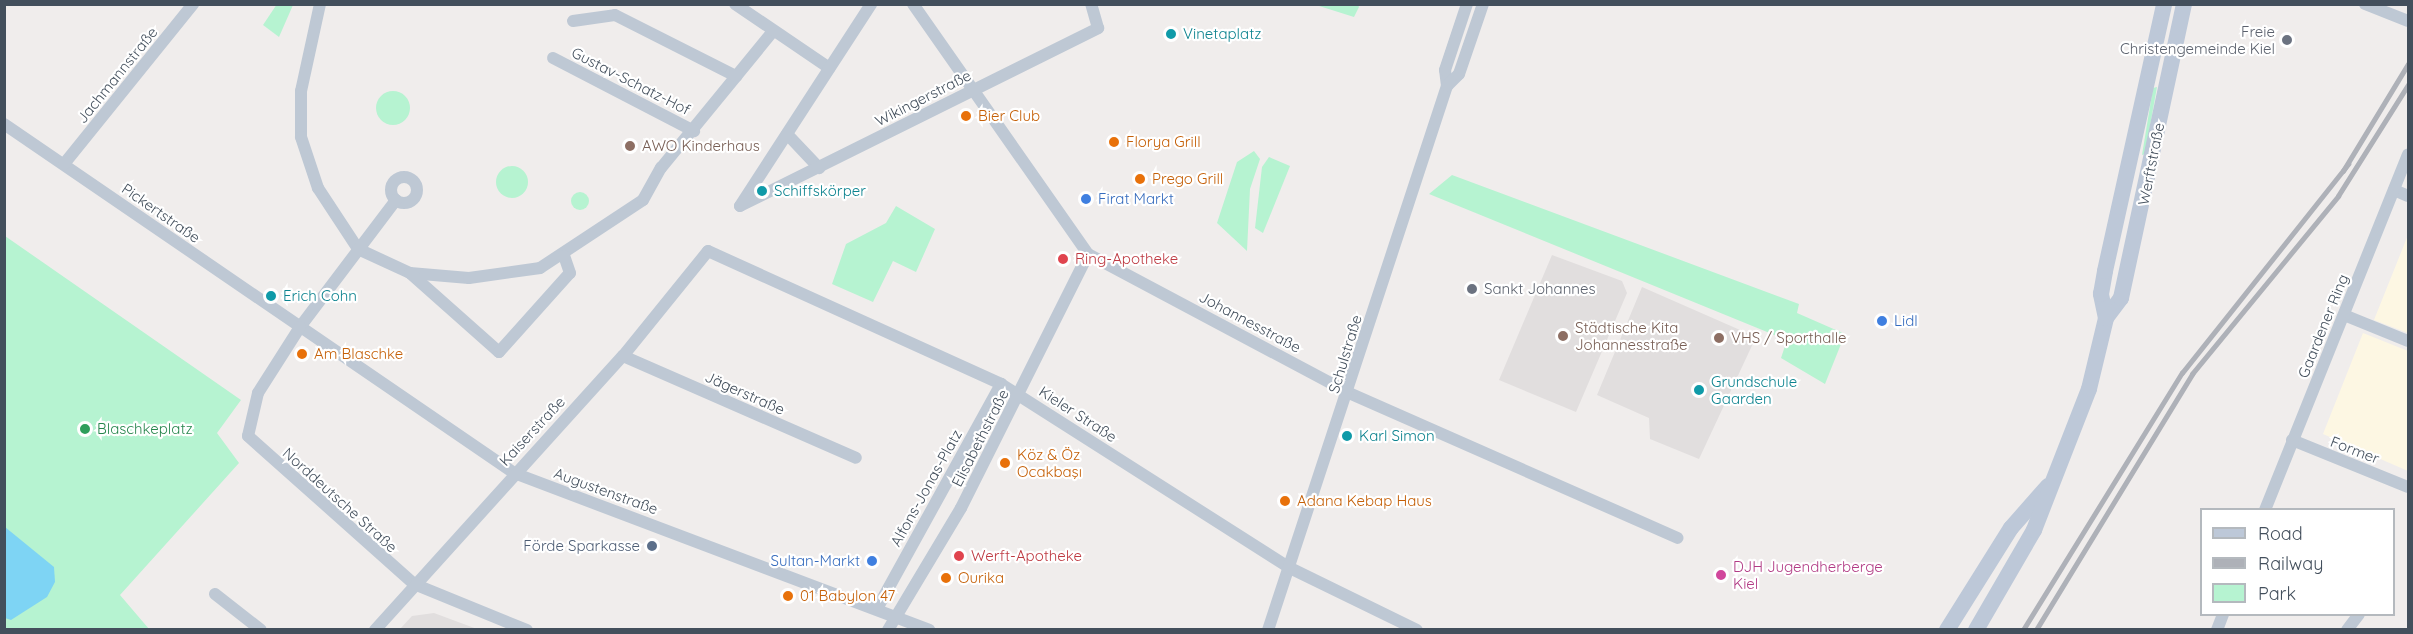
<!DOCTYPE html>
<meta charset="utf-8">
<style>
body{margin:0}
#map{position:relative;width:2413px;height:634px;overflow:hidden;background:#f0edec;font-family:Quicksand,sans-serif}
div>[style]{position:absolute}
[style*='--x']{left:calc(var(--x)*1px);top:calc(var(--y)*1px);width:calc(var(--w)*1px);rotate:calc(var(--a)*1deg)}
.commercial>*{inset:0;background:#fdf7e3}
.education>*{inset:0;background:#e1dede}
.green>*{inset:0;background:#b6f3d1}
.round{border-radius:50%}
.water>*{inset:0;background:#7ed4f4}
.minor>*{height:12px;margin:-6px;padding:0 6px;transform-origin:6px;border-radius:6px;background:#bec8d4}
.minor>.ring{margin:-6px;padding:0;box-sizing:content-box;background:none;border:12px solid #bec8d4;border-radius:50%}
.secondary>*{height:16px;margin:-8px;padding:0 8px;transform-origin:8px;border-radius:8px;background:#bdc8d8}
.rail>*{height:4.5px;margin:-2.25px;padding:0 2.25px;transform-origin:2.25px;border-radius:2.25px;background:#aeb1b8}
.dots>*{width:16px;height:16px;translate:-50% -50%;box-sizing:border-box;border:3px solid #fff;border-radius:50%}
span{translate:-50% -50%;white-space:nowrap;text-align:center;line-height:1.15;-webkit-text-stroke:4.5px #fff;paint-order:stroke}
.worship-label{font-size:15px;color:#5b616d}
.right{translate:-100% -50%;text-align:right}
.left{translate:0 -50%;text-align:left}
.culture-label{font-size:15px;color:#0d838f}
.street-label{font-size:15px;color:#434f5c}
.food-label{font-size:15px;color:#c56008}
.education-label{font-size:15px;color:#785e54}
.shop-label{font-size:15px;color:#366cbe}
.health-label{font-size:15px;color:#be3a42}
.leisure-label{font-size:15px;color:#27864d}
.service-label{font-size:15px;color:#4e5e75}
.hotel-label{font-size:15px;color:#b23c85}
.frame{position:absolute;inset:0;border:6px solid #434f5c;pointer-events:none}
.legend{position:absolute;left:2200px;top:508px;width:195px;height:108px;box-sizing:border-box;background:#fff;border:2px solid #b4b9be;margin:0;padding:8px 10px;list-style:none;font-size:18px;color:#434f5c}
.legend li{display:flex;align-items:center;gap:12px;height:30px}
.legend b{width:30px;border:2px solid #b4b9be}
</style>
<div id="map">
<div class="commercial">
<div style="clip-path:polygon(2408px 235px,2408px 333px,2374px 320px)"></div>
<div style="clip-path:polygon(2363px 333px,2408px 351px,2408px 471px,2323px 434px)"></div>
</div>
<div class="education">
<div style="clip-path:polygon(1552px 255px,1622px 281px,1627px 293px,1576px 412px,1499px 380px)"></div>
<div style="clip-path:polygon(1642px 287px,1756px 337px,1699px 459px,1650px 439px,1649px 418px,1597px 395px)"></div>
<div style="clip-path:polygon(434px 613px,477px 629px,400px 629px,412px 616px)"></div>
</div>
<div class="green">
<div style="clip-path:polygon(277px 4px,293px 5px,279px 37px,263px 25px)"></div>
<div style="clip-path:polygon(1316px 5px,1358px 5px,1359px 7px,1354px 17px)"></div>
<div style="clip-path:polygon(2157px 87px,2145px 154px,2142px 155px,2153px 88px)"></div>
<div class="round" style="left:376px;top:91px;width:34px;height:34px"></div>
<div style="clip-path:polygon(1254px 151px,1260px 159px,1250px 189px,1247px 251px,1217px 223px,1237px 162px)"></div>
<div style="clip-path:polygon(1269px 157px,1290px 166px,1263px 233px,1255px 228px,1262px 167px)"></div>
<div class="round" style="left:496px;top:166px;width:32px;height:32px"></div>
<div style="clip-path:polygon(1452px 175px,1799px 304px,1797px 313px,1845px 334px,1825px 384px,1781px 358px,1787px 340px,1429px 194px)"></div>
<div class="round" style="left:571px;top:192px;width:18px;height:18px"></div>
<div style="clip-path:polygon(896px 206px,935px 229px,916px 272px,893px 261px,873px 302px,832px 284px,846px 244px,886px 223px)"></div>
<div style="clip-path:polygon(5px 236px,241px 400px,217px 433px,239px 463px,120px 595px,149px 629px,5px 629px)"></div>
</div>
<div class="water">
<div style="clip-path:polygon(5px 527px,54px 567px,55px 582px,47px 597px,11px 620px,5px 618px)"></div>
</div>
<div class="minor">
<div style="--x:320;--y:4;--w:89;--a:102.3"></div>
<div style="--x:301;--y:91;--w:46;--a:90"></div>
<div style="--x:301;--y:137;--w:54;--a:71.6"></div>
<div style="--x:318;--y:188;--w:73;--a:56.7"></div>
<div style="--x:358;--y:249;--w:57;--a:24.8"></div>
<div style="--x:410;--y:273;--w:59;--a:4.8"></div>
<div style="--x:469;--y:278;--w:72;--a:-8"></div>
<div style="--x:540;--y:268;--w:123;--a:-33.4"></div>
<div style="--x:643;--y:200;--w:37;--a:-61"></div>
<div style="--x:661;--y:168;--w:177;--a:-50.7"></div>
<div style="--x:735;--y:4;--w:114;--a:34.2"></div>
<div style="--x:913;--y:4;--w:305;--a:55"></div>
<div style="--x:1088;--y:254;--w:296;--a:28"></div>
<div style="--x:1349;--y:393;--w:359;--a:23.8"></div>
<div style="--x:2365;--y:4;--w:46;--a:21.6"></div>
<div style="--x:573;--y:21;--w:42;--a:-8.1"></div>
<div style="--x:615;--y:15;--w:136;--a:26.8"></div>
<div style="--x:553;--y:58;--w:159;--a:27.4"></div>
<div style="--x:1447;--y:86;--w:16;--a:-97"></div>
<div style="--x:1445;--y:70;--w:70;--a:-71.6"></div>
<div style="--x:4;--y:124;--w:618;--a:34.38"></div>
<div style="--x:514;--y:473;--w:444;--a:20.7"></div>
<div style="--x:787;--y:134;--w:47;--a:46.7"></div>
<div style="--x:64;--y:164;--w:206;--a:-51.1"></div>
<div class="ring" style="left:391px;top:177px;width:14px;height:14px"></div>
<div style="--x:2394;--y:190;--w:15;--a:23"></div>
<div style="--x:396;--y:200;--w:159;--a:127.1"></div>
<div style="--x:300;--y:327;--w:78;--a:122.5"></div>
<div style="--x:258;--y:393;--w:44;--a:103.1"></div>
<div style="--x:248;--y:436;--w:222;--a:41.7"></div>
<div style="--x:414;--y:584;--w:122;--a:22.2"></div>
<div style="--x:740;--y:206;--w:400;--a:-26.4"></div>
<div style="--x:1098;--y:28;--w:25;--a:-106"></div>
<div style="--x:740;--y:206;--w:241;--a:-57"></div>
<div style="--x:410;--y:273;--w:119;--a:41.6"></div>
<div style="--x:499;--y:352;--w:106;--a:-48.1"></div>
<div style="--x:570;--y:273;--w:18;--a:-109"></div>
<div style="--x:2344;--y:315;--w:69;--a:22.1"></div>
<div style="--x:623;--y:356;--w:254;--a:23.6"></div>
<div style="--x:2292;--y:440;--w:125;--a:22.1"></div>
<div style="--x:2265;--y:510;--w:383;--a:-68.1"></div>
<div style="--x:215;--y:594;--w:58;--a:38"></div>
<div style="--x:878;--y:607;--w:255;--a:-61.1"></div>
<div style="--x:375;--y:630;--w:370;--a:-47.9"></div>
<div style="--x:623;--y:356;--w:135;--a:-51"></div>
<div style="--x:708;--y:251;--w:322;--a:24.4"></div>
<div style="--x:1001;--y:384;--w:343;--a:32.5"></div>
<div style="--x:1290;--y:568;--w:141;--a:26"></div>
<div style="--x:888;--y:630;--w:142;--a:-59.1"></div>
<div style="--x:961;--y:508;--w:284;--a:-63.4"></div>
<div style="--x:1268;--y:630;--w:573;--a:-71.79"></div>
<div style="--x:1447;--y:86;--w:17;--a:-45"></div>
<div style="--x:1459;--y:74;--w:74;--a:-71.1"></div>
<div style="--x:2217;--y:630;--w:17;--a:-69"></div>
<div style="--x:2347;--y:630;--w:20;--a:-53"></div>
</div>
<div class="secondary">
<div style="--x:2106;--y:318;--w:25;--a:-53"></div>
<div style="--x:2121;--y:298;--w:301;--a:-77.9"></div>
<div style="--x:1947;--y:630;--w:120;--a:-57.9"></div>
<div style="--x:2011;--y:528;--w:56;--a:-48.6"></div>
<div style="--x:1976;--y:630;--w:116;--a:-59.9"></div>
<div style="--x:2034;--y:530;--w:151;--a:-68.7"></div>
<div style="--x:2089;--y:389;--w:73;--a:-76.5"></div>
<div style="--x:2106;--y:318;--w:25;--a:-102"></div>
<div style="--x:2101;--y:294;--w:23;--a:-80"></div>
<div style="--x:2105;--y:271;--w:273;--a:-77.5"></div>
</div>
<div class="rail">
<div style="--x:2343;--y:171;--w:125;--a:-58.7"></div>
<div style="--x:2023;--y:630;--w:302;--a:-58.3"></div>
<div style="--x:2182;--y:373;--w:267;--a:-51.5"></div>
<div style="--x:2036;--y:630;--w:300;--a:-58.6"></div>
<div style="--x:2192;--y:374;--w:230;--a:-50.6"></div>
<div style="--x:2338;--y:196;--w:131;--a:-57.8"></div>
</div>
<div class="dots">
<div style="left:1171px;top:34px;background:#0f9aa8"></div>
<div style="left:2287px;top:40px;background:#6b7280"></div>
<div style="left:966px;top:116px;background:#e8710a"></div>
<div style="left:1114px;top:142px;background:#e8710a"></div>
<div style="left:630px;top:146px;background:#8d6e63"></div>
<div style="left:1140px;top:179px;background:#e8710a"></div>
<div style="left:762px;top:191px;background:#0f9aa8"></div>
<div style="left:1086px;top:199px;background:#3f7fe0"></div>
<div style="left:1063px;top:259px;background:#e0444e"></div>
<div style="left:1472px;top:289px;background:#6b7280"></div>
<div style="left:271px;top:296px;background:#0f9aa8"></div>
<div style="left:1882px;top:321px;background:#3f7fe0"></div>
<div style="left:1563px;top:336px;background:#8d6e63"></div>
<div style="left:1719px;top:338px;background:#8d6e63"></div>
<div style="left:302px;top:354px;background:#e8710a"></div>
<div style="left:1699px;top:390px;background:#0f9aa8"></div>
<div style="left:85px;top:429px;background:#2e9e5b"></div>
<div style="left:1347px;top:436px;background:#0f9aa8"></div>
<div style="left:1005px;top:463px;background:#e8710a"></div>
<div style="left:1285px;top:501px;background:#e8710a"></div>
<div style="left:652px;top:546px;background:#5c6f8a"></div>
<div style="left:959px;top:556px;background:#e0444e"></div>
<div style="left:872px;top:561px;background:#3f7fe0"></div>
<div style="left:1721px;top:575px;background:#d1479c"></div>
<div style="left:946px;top:578px;background:#e8710a"></div>
<div style="left:788px;top:596px;background:#e8710a"></div>
</div>
<div class="worship-label">
<span class="right" style="left:2275px;top:40px">Freie<br>Christengemeinde Kiel</span>
<span class="left" style="left:1484px;top:289px">Sankt Johannes</span>
</div>
<div class="culture-label">
<span class="left" style="left:1183px;top:34px">Vinetaplatz</span>
<span class="left" style="left:774px;top:191px">Schiffskörper</span>
<span class="left" style="left:283px;top:296px">Erich Cohn</span>
<span class="left" style="left:1711px;top:390px">Grundschule<br>Gaarden</span>
<span class="left" style="left:1359px;top:436px">Karl Simon</span>
</div>
<div class="street-label">
<span style="left:117px;top:75px;rotate:-51deg">Jachmannstraße</span>
<span style="left:631px;top:81px;rotate:27deg">Gustav-Schatz-Hof</span>
<span style="left:923px;top:98px;rotate:-27deg">Wikingerstraße</span>
<span style="left:2151px;top:164px;rotate:-79deg">Werftstraße</span>
<span style="left:161px;top:213px;rotate:35deg">Pickertstraße</span>
<span style="left:1250px;top:322px;rotate:28deg">Johannesstraße</span>
<span style="left:2323px;top:326px;rotate:-68deg">Gaardener Ring</span>
<span style="left:1345px;top:354px;rotate:-73deg">Schulstraße</span>
<span style="left:745px;top:393px;rotate:24deg">Jägerstraße</span>
<span style="left:1078px;top:414px;rotate:33deg">Kieler Straße</span>
<span style="left:532px;top:431px;rotate:-47deg">Kaiserstraße</span>
<span style="left:980px;top:438px;rotate:-63deg">Elisabethstraße</span>
<span style="left:2355px;top:450px;rotate:21deg">Former</span>
<span style="left:926px;top:488px;rotate:-61deg">Alfons-Jonas-Platz</span>
<span style="left:606px;top:491px;rotate:20deg">Augustenstraße</span>
<span style="left:340px;top:500px;rotate:42deg">Norddeutsche Straße</span>
</div>
<div class="food-label">
<span class="left" style="left:978px;top:116px">Bier Club</span>
<span class="left" style="left:1126px;top:142px">Florya Grill</span>
<span class="left" style="left:1152px;top:179px">Prego Grill</span>
<span class="left" style="left:314px;top:354px">Am Blaschke</span>
<span class="left" style="left:1017px;top:463px">Köz &amp; Öz<br>Ocakbaşı</span>
<span class="left" style="left:1297px;top:501px">Adana Kebap Haus</span>
<span class="left" style="left:958px;top:578px">Ourika</span>
<span class="left" style="left:800px;top:596px">01 Babylon 47</span>
</div>
<div class="education-label">
<span class="left" style="left:642px;top:146px">AWO Kinderhaus</span>
<span class="left" style="left:1575px;top:336px">Städtische Kita<br>Johannesstraße</span>
<span class="left" style="left:1731px;top:338px">VHS / Sporthalle</span>
</div>
<div class="shop-label">
<span class="left" style="left:1098px;top:199px">Firat Markt</span>
<span class="left" style="left:1894px;top:321px">Lidl</span>
<span class="right" style="left:860px;top:561px">Sultan-Markt</span>
</div>
<div class="health-label">
<span class="left" style="left:1075px;top:259px">Ring-Apotheke</span>
<span class="left" style="left:971px;top:556px">Werft-Apotheke</span>
</div>
<div class="leisure-label">
<span class="left" style="left:97px;top:429px">Blaschkeplatz</span>
</div>
<div class="service-label">
<span class="right" style="left:640px;top:546px">Förde Sparkasse</span>
</div>
<div class="hotel-label">
<span class="left" style="left:1733px;top:575px">DJH Jugendherberge<br>Kiel</span>
</div>
<div class="frame"></div>
<ul class="legend">
<li><b style="height:8px;background:#bdc8d8"></b>Road</li>
<li><b style="height:8px;background:#aeb1b8"></b>Railway</li>
<li><b style="height:16px;background:#b6f3d1"></b>Park</li>
</ul>
</div>
